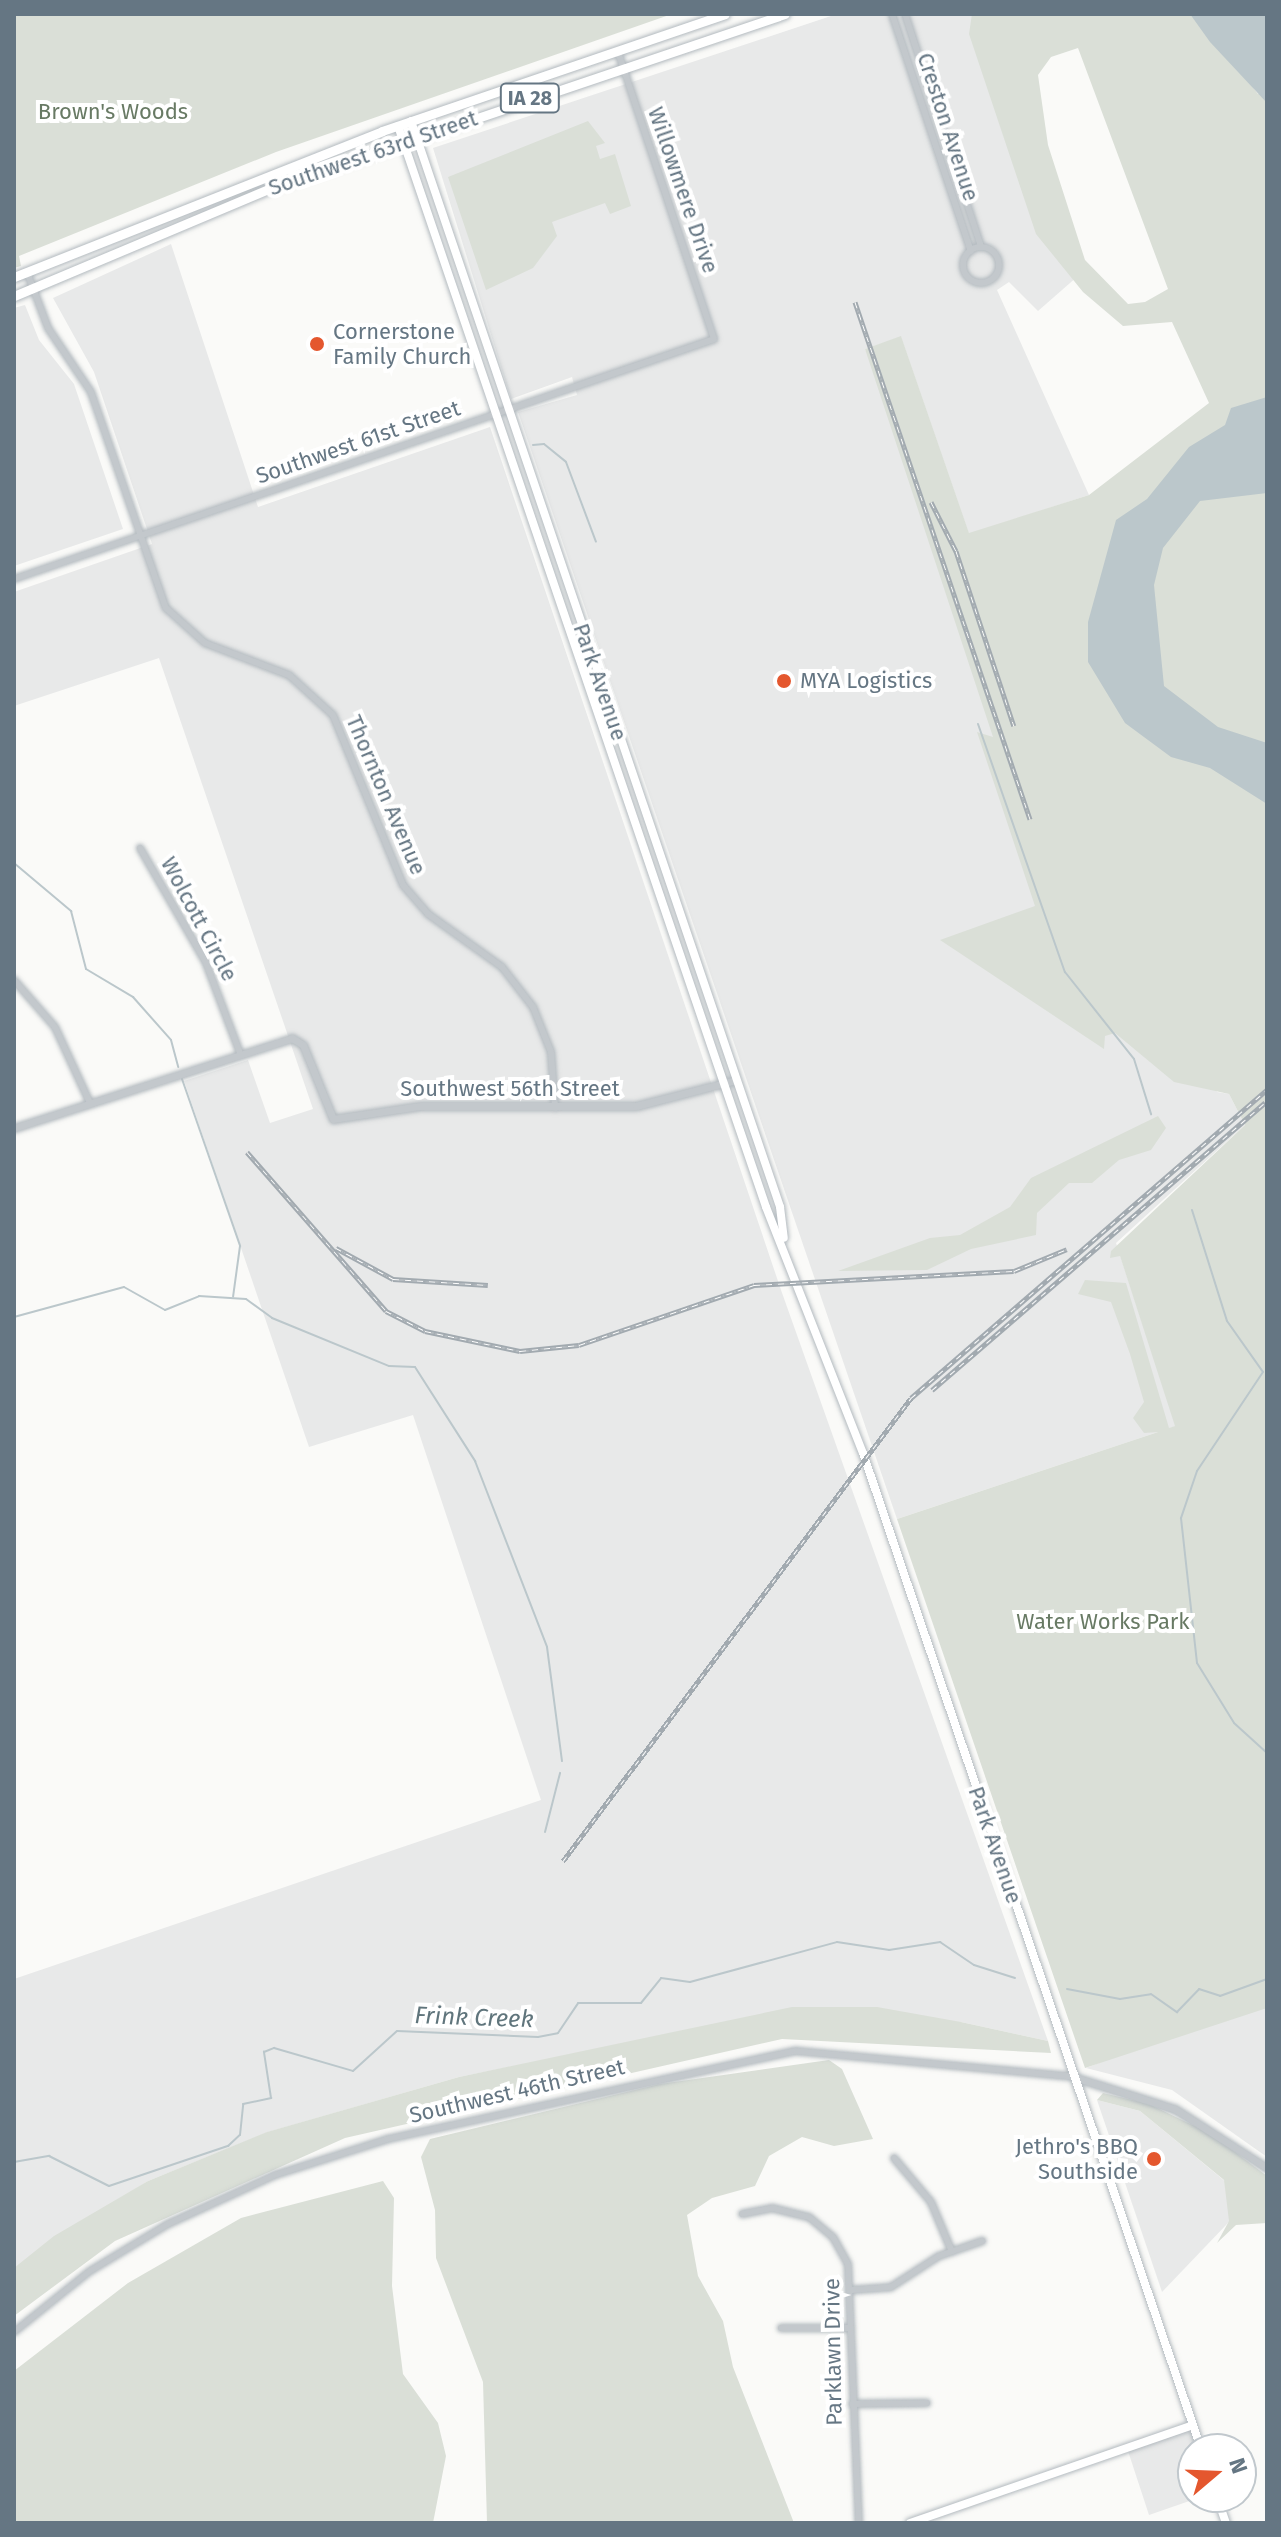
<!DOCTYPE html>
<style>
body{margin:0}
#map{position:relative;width:1281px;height:2537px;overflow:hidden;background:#fafaf8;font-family:"Fira Sans",sans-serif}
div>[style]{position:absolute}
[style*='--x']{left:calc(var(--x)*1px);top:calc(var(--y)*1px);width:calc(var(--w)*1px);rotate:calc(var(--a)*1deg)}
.built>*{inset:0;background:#e8e9e9}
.green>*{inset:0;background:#dadfd7}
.water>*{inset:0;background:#bbc7cb}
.stream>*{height:2px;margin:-1px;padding:0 1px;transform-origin:1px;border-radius:1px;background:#bbc7cb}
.roads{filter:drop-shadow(0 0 2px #b3babf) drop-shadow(0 0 2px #b3babf)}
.minor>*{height:6px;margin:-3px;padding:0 3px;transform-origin:3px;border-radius:3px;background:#c3c8cc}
.minor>.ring{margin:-3px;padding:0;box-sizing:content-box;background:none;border:6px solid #c3c8cc;border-radius:50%}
.tertiary>*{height:7px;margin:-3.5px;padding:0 3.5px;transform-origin:3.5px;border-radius:3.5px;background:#c3c8cc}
.secondary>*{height:8px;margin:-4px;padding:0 4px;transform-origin:4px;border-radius:4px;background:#fff}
.primary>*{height:9px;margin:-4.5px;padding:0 4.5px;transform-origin:4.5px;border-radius:4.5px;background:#fff}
.rail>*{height:5px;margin-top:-2.5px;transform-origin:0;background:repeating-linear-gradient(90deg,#fff 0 6px,#a2aab0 0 12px);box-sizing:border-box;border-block:2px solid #a2aab0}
.dots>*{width:22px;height:22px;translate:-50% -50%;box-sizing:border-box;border:4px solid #fff;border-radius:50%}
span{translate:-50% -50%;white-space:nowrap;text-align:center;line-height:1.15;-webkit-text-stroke:8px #fff;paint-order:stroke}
.shield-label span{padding:2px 6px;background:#fff;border:2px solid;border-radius:6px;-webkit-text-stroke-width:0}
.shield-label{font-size:20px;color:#657683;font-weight:700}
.park-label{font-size:22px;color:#687a64}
.street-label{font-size:22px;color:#657683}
.poi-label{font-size:22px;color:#657683}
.left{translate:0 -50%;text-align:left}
.right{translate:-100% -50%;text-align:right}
.water-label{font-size:24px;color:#60757c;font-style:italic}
.frame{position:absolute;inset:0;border:16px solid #657683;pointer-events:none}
.north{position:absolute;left:1177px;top:2433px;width:80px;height:80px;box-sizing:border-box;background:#fff;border:2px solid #c1c8cd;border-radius:50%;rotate:71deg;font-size:22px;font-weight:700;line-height:32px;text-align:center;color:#657683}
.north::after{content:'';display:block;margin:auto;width:28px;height:36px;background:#e4572e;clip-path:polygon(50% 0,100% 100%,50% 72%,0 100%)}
</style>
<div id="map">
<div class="built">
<div style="clip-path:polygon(837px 14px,998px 14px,1086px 269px,1038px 311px,1009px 282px,997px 290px,1089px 495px,969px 534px,901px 337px,865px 349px,1217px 1092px,1229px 1094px,1245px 1125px,1116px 1243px,1176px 1426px,897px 1519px,518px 412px,577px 395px,572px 377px,511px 399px,433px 148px)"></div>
<div style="clip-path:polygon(171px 244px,258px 507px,490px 427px,781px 1290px,1048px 2041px,961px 2022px,645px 2040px,459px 2077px,268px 2132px,148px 2181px,14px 2268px,14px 1979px,541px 1800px,413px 1415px,309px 1447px,184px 1081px,248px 1060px,270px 1123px,313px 1109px,159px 658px,14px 706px,14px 592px,152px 544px,94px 372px,53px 298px)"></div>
<div style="clip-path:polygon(25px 305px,39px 340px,74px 384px,123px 529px,14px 566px,14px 308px)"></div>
<div style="clip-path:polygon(1267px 1998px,1267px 2157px,1172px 2090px,1086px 2068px)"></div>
<div style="clip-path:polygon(1097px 2100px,1140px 2111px,1249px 2201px,1162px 2292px)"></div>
<div style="clip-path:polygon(1193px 2425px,1201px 2449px,1193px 2449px,1193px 2497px,1201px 2497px,1149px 2515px,1127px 2448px)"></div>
</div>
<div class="green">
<div style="clip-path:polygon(14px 14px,672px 14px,276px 152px,19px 256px,21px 266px,14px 268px)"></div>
<div style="clip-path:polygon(evenodd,972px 14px,1197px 14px,1258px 94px,1267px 94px,1267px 2008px,1085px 2068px,897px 1519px,1158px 1432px,1144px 1433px,1133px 1418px,1144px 1402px,1130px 1354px,1111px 1302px,1078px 1294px,1085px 1280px,1126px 1283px,1169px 1428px,1175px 1426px,1120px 1256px,1110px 1258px,1111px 1251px,1245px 1125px,1229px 1094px,1174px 1082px,1115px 1033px,1105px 1036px,1104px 1049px,940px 940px,1035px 906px,977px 732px,993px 737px,865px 349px,901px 336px,969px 533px,1089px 495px,1209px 403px,1172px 322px,1123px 326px,1083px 292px,1036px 234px,969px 34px,972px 14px,1078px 48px,1168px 289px,1145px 302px,1128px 304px,1085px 260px,1048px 145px,1038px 75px,1051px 57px,1078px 48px)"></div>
<div style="clip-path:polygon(588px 121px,605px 143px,596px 146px,600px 159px,615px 154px,631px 206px,610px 214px,605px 203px,552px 222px,557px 236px,533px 268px,486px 290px,448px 177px)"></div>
<div style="clip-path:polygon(1158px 1116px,1166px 1128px,1151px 1150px,1119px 1160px,1092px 1183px,1069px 1183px,1037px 1213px,1036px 1235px,971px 1249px,927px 1270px,838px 1271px,930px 1238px,960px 1235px,1010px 1207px,1031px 1178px)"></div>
<div style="clip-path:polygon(792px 2007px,877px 2007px,961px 2022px,1048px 2041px,1051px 2053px,782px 2039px,345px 2138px,115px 2241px,14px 2316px,14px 2268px,54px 2236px,148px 2181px,267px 2132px,459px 2077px)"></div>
<div style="clip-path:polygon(829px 2060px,842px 2069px,873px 2139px,834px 2146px,802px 2137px,769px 2156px,755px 2186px,712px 2198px,687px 2215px,698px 2276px,723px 2321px,733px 2367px,794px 2523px,487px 2523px,483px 2382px,436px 2258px,435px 2210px,421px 2157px,430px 2139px,660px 2084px)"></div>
<div style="clip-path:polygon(1103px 2093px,1149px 2104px,1211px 2134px,1267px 2176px,1267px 2223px,1236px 2225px,1217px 2243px,1229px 2221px,1224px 2180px,1140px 2111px,1097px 2100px)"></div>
<div style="clip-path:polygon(383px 2181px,394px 2198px,392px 2286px,403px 2374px,438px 2423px,446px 2456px,433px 2523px,14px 2523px,14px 2371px,128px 2283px,241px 2218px)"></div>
</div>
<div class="water">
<div style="clip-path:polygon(1190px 14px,1267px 14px,1267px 103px,1210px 42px)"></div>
<div style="clip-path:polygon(1267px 397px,1267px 493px,1200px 501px,1163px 548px,1154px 585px,1164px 686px,1218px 727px,1267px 743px,1267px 804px,1210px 768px,1171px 757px,1125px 723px,1088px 662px,1088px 622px,1116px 520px,1147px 499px,1189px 447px,1225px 425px,1231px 408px)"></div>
</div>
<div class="stream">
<div style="--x:533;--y:445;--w:11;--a:-5"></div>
<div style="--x:544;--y:444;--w:28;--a:39"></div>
<div style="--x:566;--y:462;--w:85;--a:69.4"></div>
<div style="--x:978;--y:724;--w:263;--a:70.7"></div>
<div style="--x:1065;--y:972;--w:111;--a:51.6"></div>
<div style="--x:1134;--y:1059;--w:58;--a:72.8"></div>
<div style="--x:14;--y:863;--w:75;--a:40.1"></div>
<div style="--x:71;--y:911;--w:60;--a:75.5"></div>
<div style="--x:86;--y:969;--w:55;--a:30.8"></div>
<div style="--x:133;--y:997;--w:57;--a:48.5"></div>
<div style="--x:171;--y:1040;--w:28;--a:75"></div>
<div style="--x:182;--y:1079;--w:177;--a:70.8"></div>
<div style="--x:240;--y:1246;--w:51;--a:97.8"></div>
<div style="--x:1192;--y:1210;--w:116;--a:72.5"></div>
<div style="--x:1227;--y:1321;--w:62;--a:54.8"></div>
<div style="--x:1263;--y:1372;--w:119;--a:123.7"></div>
<div style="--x:1197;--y:1471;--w:50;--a:108.8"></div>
<div style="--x:1181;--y:1518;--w:146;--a:83.7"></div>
<div style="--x:1197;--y:1663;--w:70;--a:58.3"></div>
<div style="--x:1234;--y:1723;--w:45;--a:42.3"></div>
<div style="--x:14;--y:1317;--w:114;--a:-15.3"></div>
<div style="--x:124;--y:1287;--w:47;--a:29.3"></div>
<div style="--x:165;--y:1310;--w:37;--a:-22"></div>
<div style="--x:199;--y:1296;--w:47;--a:3.7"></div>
<div style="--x:246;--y:1299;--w:32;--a:36"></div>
<div style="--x:272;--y:1318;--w:126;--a:22.3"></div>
<div style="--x:389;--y:1366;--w:26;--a:2"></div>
<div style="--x:415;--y:1367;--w:112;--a:57.4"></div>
<div style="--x:475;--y:1461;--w:199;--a:68.8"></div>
<div style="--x:547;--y:1647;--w:115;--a:82.5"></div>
<div style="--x:545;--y:1832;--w:61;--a:-75.7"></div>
<div style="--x:1067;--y:1989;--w:54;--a:10.7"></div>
<div style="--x:1120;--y:1999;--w:31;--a:-9"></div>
<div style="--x:1151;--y:1994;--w:32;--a:35"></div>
<div style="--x:1177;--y:2012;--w:32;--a:-46"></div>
<div style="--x:1199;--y:1989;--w:22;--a:18"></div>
<div style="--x:1220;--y:1996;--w:50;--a:-19.9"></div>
<div style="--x:14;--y:2162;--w:36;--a:-10"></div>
<div style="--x:49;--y:2156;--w:67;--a:26.6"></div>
<div style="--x:109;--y:2186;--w:126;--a:-18.6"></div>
<div style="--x:228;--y:2146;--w:16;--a:-43"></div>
<div style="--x:240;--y:2135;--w:31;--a:-84"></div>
<div style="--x:243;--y:2104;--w:29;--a:-12"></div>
<div style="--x:271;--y:2098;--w:47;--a:-98.7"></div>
<div style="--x:264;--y:2052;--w:11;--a:-22"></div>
<div style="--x:274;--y:2048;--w:82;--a:16.2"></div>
<div style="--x:353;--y:2071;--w:59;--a:-42.3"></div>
<div style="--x:397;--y:2031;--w:141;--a:2.4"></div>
<div style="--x:538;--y:2037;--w:20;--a:-11"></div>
<div style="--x:558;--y:2033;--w:36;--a:-56"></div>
<div style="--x:578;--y:2003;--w:63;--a:0"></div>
<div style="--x:641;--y:2003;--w:32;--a:-51"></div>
<div style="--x:661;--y:1978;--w:29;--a:8"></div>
<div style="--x:690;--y:1982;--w:152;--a:-15.2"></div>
<div style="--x:837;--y:1942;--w:53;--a:8.7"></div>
<div style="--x:889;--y:1950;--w:52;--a:-8.9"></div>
<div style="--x:940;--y:1942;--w:41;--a:34.1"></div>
<div style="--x:974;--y:1965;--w:43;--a:17.6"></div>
</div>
<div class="roads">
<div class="minor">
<div style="--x:892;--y:14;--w:250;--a:71.6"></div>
<div style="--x:905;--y:14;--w:245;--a:71.9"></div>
<div class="ring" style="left:963px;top:247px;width:30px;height:30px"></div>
<div style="--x:27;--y:272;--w:60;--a:69.4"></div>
<div style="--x:48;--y:328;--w:77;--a:56.1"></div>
<div style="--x:91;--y:392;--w:229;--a:70.9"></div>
<div style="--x:166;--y:608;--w:52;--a:41.9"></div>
<div style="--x:205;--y:643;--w:90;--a:20.9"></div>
<div style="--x:289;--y:675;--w:59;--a:42.3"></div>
<div style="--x:333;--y:715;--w:184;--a:67.6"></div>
<div style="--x:403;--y:885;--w:38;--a:49"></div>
<div style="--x:428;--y:914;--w:91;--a:35.6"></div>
<div style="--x:502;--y:967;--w:51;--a:52.2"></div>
<div style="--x:533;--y:1007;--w:48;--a:68.2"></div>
<div style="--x:551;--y:1052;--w:56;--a:85.9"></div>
<div style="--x:14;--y:579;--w:740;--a:-18.92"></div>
<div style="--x:714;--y:339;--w:303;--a:-108.5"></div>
<div style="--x:140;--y:848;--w:133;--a:60.1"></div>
<div style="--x:206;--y:963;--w:96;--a:69.3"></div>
<div style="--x:14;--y:980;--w:62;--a:48.9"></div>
<div style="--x:55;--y:1027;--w:81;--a:65.3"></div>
<div style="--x:894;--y:2158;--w:57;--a:49.9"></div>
<div style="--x:931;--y:2202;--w:54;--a:67.2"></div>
<div style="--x:742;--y:2214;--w:31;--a:-11"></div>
<div style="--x:772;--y:2208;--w:38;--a:14"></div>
<div style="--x:809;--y:2217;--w:31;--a:40"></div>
<div style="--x:833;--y:2237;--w:31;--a:61"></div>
<div style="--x:848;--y:2264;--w:259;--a:87.6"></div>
<div style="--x:852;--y:2290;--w:39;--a:-4"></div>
<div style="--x:891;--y:2287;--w:57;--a:-32.9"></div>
<div style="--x:939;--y:2256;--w:46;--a:-19.2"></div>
<div style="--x:781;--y:2328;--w:70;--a:0"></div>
<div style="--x:14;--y:2332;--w:97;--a:-38.8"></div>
<div style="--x:90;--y:2271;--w:91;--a:-31.1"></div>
<div style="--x:168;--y:2224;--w:118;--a:-24.6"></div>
<div style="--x:275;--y:2175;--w:119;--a:-17.7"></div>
<div style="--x:388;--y:2139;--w:417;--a:-12.2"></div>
<div style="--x:796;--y:2051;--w:279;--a:5.3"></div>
<div style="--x:852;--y:2404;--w:75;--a:-0.8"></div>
</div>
<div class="tertiary">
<div style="--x:14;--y:1128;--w:292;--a:-17.9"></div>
<div style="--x:292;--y:1038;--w:13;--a:32"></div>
<div style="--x:303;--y:1045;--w:80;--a:67.9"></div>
<div style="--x:333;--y:1119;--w:88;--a:-8.5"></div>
<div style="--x:420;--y:1106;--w:216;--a:0"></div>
<div style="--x:636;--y:1106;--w:103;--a:-14.6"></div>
<div style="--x:1074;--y:2077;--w:106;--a:17.6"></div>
<div style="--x:1175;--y:2109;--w:109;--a:32.7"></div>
</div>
<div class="secondary">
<div style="--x:411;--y:121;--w:1147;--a:71.23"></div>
<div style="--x:780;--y:1207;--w:31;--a:83"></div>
<div style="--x:398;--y:126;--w:1142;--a:71.2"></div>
<div style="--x:766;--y:1207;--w:264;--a:68.5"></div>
<div style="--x:863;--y:1453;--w:1052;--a:71.25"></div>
<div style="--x:1217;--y:2497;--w:28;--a:71"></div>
<div style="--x:910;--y:2523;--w:299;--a:-19.1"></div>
</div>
<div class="primary">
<div style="--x:14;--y:277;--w:396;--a:-21.6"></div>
<div style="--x:382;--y:131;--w:362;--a:-18.8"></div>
<div style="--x:14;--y:296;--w:284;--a:-22.8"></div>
<div style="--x:276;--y:186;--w:537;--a:-18.67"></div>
</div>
</div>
<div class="rail">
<div style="--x:855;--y:302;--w:546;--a:71.3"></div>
<div style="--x:931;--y:502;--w:55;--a:63"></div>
<div style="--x:956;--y:551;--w:184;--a:71.7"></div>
<div style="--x:247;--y:1152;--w:211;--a:48.8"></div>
<div style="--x:386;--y:1311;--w:44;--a:27.1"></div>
<div style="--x:425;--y:1331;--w:97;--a:11.9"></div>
<div style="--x:520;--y:1351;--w:59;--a:-5.8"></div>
<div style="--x:579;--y:1345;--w:185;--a:-18.9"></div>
<div style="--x:754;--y:1285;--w:260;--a:-3.1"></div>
<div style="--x:1014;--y:1271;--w:57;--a:-22.5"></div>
<div style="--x:336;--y:1248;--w:65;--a:28.5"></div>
<div style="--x:393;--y:1279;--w:95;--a:3.6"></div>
<div style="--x:932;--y:1390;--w:440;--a:-40.8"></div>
<div style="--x:563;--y:1861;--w:579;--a:-53.07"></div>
<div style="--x:911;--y:1398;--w:471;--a:-40.9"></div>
</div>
<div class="dots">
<div style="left:317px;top:344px;background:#e4572e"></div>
<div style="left:784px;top:681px;background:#e4572e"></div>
<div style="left:1154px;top:2159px;background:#e4572e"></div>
</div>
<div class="shield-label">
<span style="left:530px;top:98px">IA 28</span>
</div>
<div class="park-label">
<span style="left:113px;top:112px">Brown's Woods</span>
<span style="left:1103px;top:1622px">Water Works Park</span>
</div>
<div class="street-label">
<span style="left:948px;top:127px;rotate:72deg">Creston Avenue</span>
<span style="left:373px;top:153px;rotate:-19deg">Southwest 63rd Street</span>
<span style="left:683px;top:190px;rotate:71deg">Willowmere Drive</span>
<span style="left:358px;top:442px;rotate:-19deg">Southwest 61st Street</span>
<span style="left:600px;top:682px;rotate:71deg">Park Avenue</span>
<span style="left:386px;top:795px;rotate:67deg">Thornton Avenue</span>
<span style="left:199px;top:919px;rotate:62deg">Wolcott Circle</span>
<span style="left:510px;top:1089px">Southwest 56th Street</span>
<span style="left:995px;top:1845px;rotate:71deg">Park Avenue</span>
<span style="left:517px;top:2091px;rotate:-13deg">Southwest 46th Street</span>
<span style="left:833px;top:2352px;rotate:-91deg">Parklawn Drive</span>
</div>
<div class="poi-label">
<span class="left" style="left:333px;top:344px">Cornerstone<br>Family Church</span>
<span class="left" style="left:800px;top:681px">MYA Logistics</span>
<span class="right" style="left:1138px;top:2159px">Jethro's BBQ<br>Southside</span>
</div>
<div class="water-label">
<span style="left:474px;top:2018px;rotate:2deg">Frink Creek</span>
</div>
<div class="frame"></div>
<div class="north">N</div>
</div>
